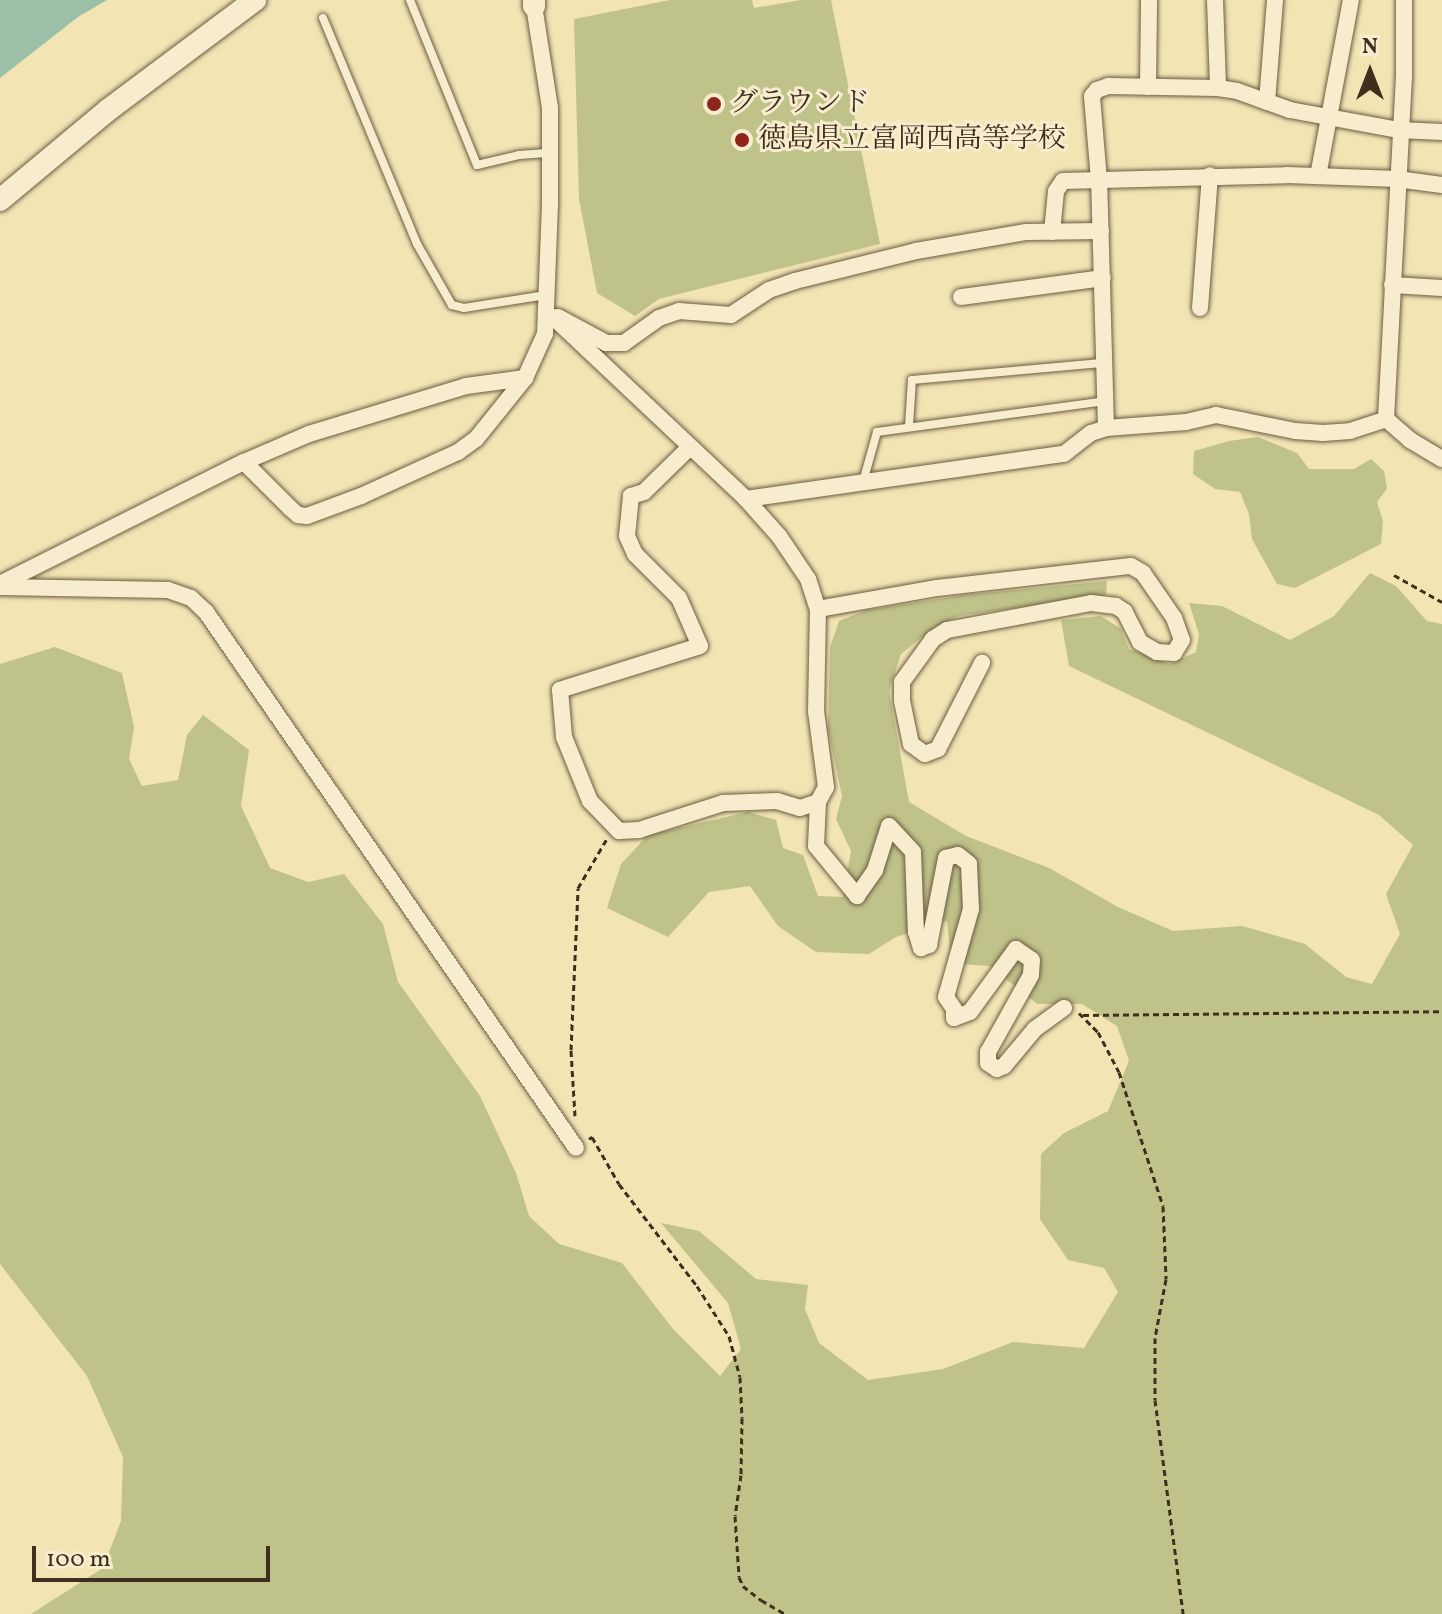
<!DOCTYPE html>
<meta charset="utf-8">
<style>
body{margin:0}
#map{position:relative;width:1442px;height:1614px;overflow:hidden;background:#f2e4b3;font-family:Vollkorn,"Noto Serif JP",serif}
div>[style]{position:absolute}
[style*='--x']{left:calc(var(--x)*1px);top:calc(var(--y)*1px);width:calc(var(--w)*1px);rotate:calc(var(--a)*1deg)}
.green>*{inset:0;background:#bfc289}
.water>*{inset:0;background:#9cbfa8}
.path>*{height:3px;margin-top:-1.5px;transform-origin:0;background:repeating-linear-gradient(90deg,#402e1e 0 6px,transparent 0 10px)}
.roads{filter:drop-shadow(0 0 2px #6c5c43) drop-shadow(0 0 2px #6c5c43)}
.lane>*{height:8px;margin:-4px;padding:0 4px;transform-origin:4px;border-radius:4px;background:#f7edce}
.street>*{height:16px;margin:-8px;padding:0 8px;transform-origin:8px;border-radius:8px;background:#f7edce}
.secondary>*{height:22px;margin:-11px;padding:0 11px;transform-origin:11px;border-radius:11px;background:#f7edce}
.dots>*{width:22px;height:22px;translate:-50% -50%;box-sizing:border-box;border:4px solid #f7edce;border-radius:50%}
span{translate:-50% -50%;white-space:nowrap;text-align:center;line-height:1.15;-webkit-text-stroke:6px #f7edce;paint-order:stroke}
.poi-label{font-size:28px;color:#402e1e}
.left{translate:0 -50%;text-align:left}
.north{position:absolute;left:1330px;top:32px;width:80px;height:80px;-webkit-text-stroke:6px #f7edce;paint-order:stroke;rotate:0deg;font-size:22px;font-weight:700;line-height:32px;text-align:center;color:#402e1e}
.north::after{content:'';display:block;margin:auto;width:28px;height:36px;background:#402e1e;clip-path:polygon(50% 0,100% 100%,50% 72%,0 100%)}
.scale{position:absolute;left:32px;top:1546px;width:238px;height:36px;box-sizing:border-box;border:4px solid #402e1e;border-top:0;padding-left:10px;font-size:24px;line-height:28px;white-space:nowrap;color:#402e1e;-webkit-text-stroke:6px #f7edce;paint-order:stroke}
</style>
<div id="map">
<div class="green">
<div style="clip-path:polygon(670px 0,752px 0,754px 8px,801px 0,831px 0,880px 244px,659px 299px,635px 316px,597px 293px,579px 199px,574px 19px)"></div>
<div style="clip-path:polygon(1258px 437px,1297px 453px,1309px 469px,1354px 469px,1371px 459px,1384px 471px,1387px 489px,1377px 502px,1383px 521px,1381px 544px,1295px 588px,1277px 584px,1252px 539px,1249px 514px,1240px 492px,1215px 489px,1193px 474px,1194px 451px,1229px 441px)"></div>
<div style="clip-path:polygon(1370px 573px,1396px 586px,1427px 621px,1442px 624px,1442px 1614px,31px 1614px,103px 1568px,121px 1521px,123px 1457px,87px 1376px,0 1264px,0 664px,55px 647px,122px 673px,134px 727px,129px 759px,142px 786px,178px 780px,187px 735px,203px 715px,249px 750px,241px 806px,270px 868px,308px 882px,344px 874px,383px 924px,398px 982px,480px 1096px,516px 1173px,529px 1216px,559px 1244px,622px 1263px,673px 1329px,720px 1376px,741px 1349px,728px 1303px,661px 1223px,699px 1231px,756px 1279px,808px 1285px,805px 1309px,819px 1343px,868px 1380px,943px 1369px,1013px 1342px,1084px 1348px,1118px 1292px,1104px 1268px,1068px 1260px,1040px 1219px,1041px 1154px,1064px 1133px,1108px 1111px,1129px 1061px,1117px 1026px,1082px 1004px,1037px 1004px,990px 966px,958px 964px,950px 950px,947px 921px,896px 937px,869px 954px,816px 952px,778px 926px,750px 886px,709px 892px,668px 937px,607px 908px,621px 864px,648px 835px,748px 812px,776px 820px,783px 848px,803px 855px,818px 896px,843px 897px,851px 851px,836px 819px,842px 796px,828px 729px,830px 647px,839px 621px,867px 610px,964px 595px,1107px 581px,1106px 595px,959px 616px,933px 628px,901px 654px,889px 691px,909px 802px,966px 836px,1049px 868px,1118px 907px,1173px 931px,1242px 926px,1305px 944px,1346px 977px,1372px 984px,1400px 934px,1386px 894px,1413px 845px,1379px 815px,1069px 666px,1061px 620px,1101px 616px,1121px 629px,1129px 649px,1170px 664px,1196px 652px,1199px 634px,1189px 603px,1222px 606px,1290px 640px,1334px 616px)"></div>
</div>
<div class="water">
<div style="clip-path:polygon(0 0,107px 0,78px 17px,0 78px)"></div>
</div>
<div class="path">
<div style="--x:1394;--y:575;--w:55;--a:29.4"></div>
<div style="--x:1079;--y:1013;--w:27;--a:45"></div>
<div style="--x:1098;--y:1032;--w:45;--a:62.3"></div>
<div style="--x:1119;--y:1072;--w:141;--a:71.8"></div>
<div style="--x:1163;--y:1206;--w:73;--a:87.6"></div>
<div style="--x:1166;--y:1279;--w:60;--a:100.6"></div>
<div style="--x:1155;--y:1338;--w:62;--a:90"></div>
<div style="--x:1155;--y:1400;--w:216;--a:82.5"></div>
<div style="--x:1083;--y:1015;--w:359;--a:-0.6"></div>
<div style="--x:575;--y:1116;--w:66;--a:-93.5"></div>
<div style="--x:571;--y:1050;--w:162;--a:-87.5"></div>
<div style="--x:578;--y:888;--w:56;--a:-59.7"></div>
<div style="--x:589;--y:1139;--w:4;--a:-34"></div>
<div style="--x:592;--y:1137;--w:54;--a:60.1"></div>
<div style="--x:619;--y:1184;--w:128;--a:52.6"></div>
<div style="--x:697;--y:1286;--w:59;--a:57.4"></div>
<div style="--x:729;--y:1336;--w:42;--a:75"></div>
<div style="--x:740;--y:1377;--w:41;--a:87.2"></div>
<div style="--x:742;--y:1418;--w:57;--a:91"></div>
<div style="--x:741;--y:1475;--w:41;--a:98.3"></div>
<div style="--x:735;--y:1516;--w:61;--a:86.2"></div>
<div style="--x:739;--y:1577;--w:10;--a:66"></div>
<div style="--x:743;--y:1586;--w:23;--a:38"></div>
<div style="--x:761;--y:1600;--w:28;--a:30"></div>
</div>
<div class="roads">
<div class="lane">
<div style="--x:410;--y:0;--w:178;--a:67.9"></div>
<div style="--x:477;--y:165;--w:43;--a:-13.4"></div>
<div style="--x:519;--y:155;--w:31;--a:-4"></div>
<div style="--x:323;--y:18;--w:245;--a:67.4"></div>
<div style="--x:417;--y:244;--w:70;--a:60.2"></div>
<div style="--x:452;--y:305;--w:12;--a:14"></div>
<div style="--x:464;--y:308;--w:83;--a:-9"></div>
<div style="--x:909;--y:426;--w:46;--a:-86.3"></div>
<div style="--x:912;--y:380;--w:193;--a:-5.1"></div>
<div style="--x:863;--y:482;--w:52;--a:-74.4"></div>
<div style="--x:877;--y:432;--w:230;--a:-7.7"></div>
</div>
<div class="street">
<div style="--x:1215;--y:0;--w:88;--a:88"></div>
<div style="--x:1148;--y:87;--w:87;--a:-89.3"></div>
<div style="--x:1267;--y:102;--w:102;--a:-85.5"></div>
<div style="--x:1318;--y:176;--w:179;--a:-79.4"></div>
<div style="--x:1052;--y:232;--w:41;--a:-84.4"></div>
<div style="--x:1056;--y:191;--w:12;--a:-55"></div>
<div style="--x:1063;--y:181;--w:224;--a:-1.5"></div>
<div style="--x:1287;--y:175;--w:110;--a:2.1"></div>
<div style="--x:1397;--y:179;--w:45;--a:7.6"></div>
<div style="--x:1392;--y:285;--w:50;--a:3.4"></div>
<div style="--x:961;--y:297;--w:143;--a:-7.6"></div>
<div style="--x:1200;--y:308;--w:133;--a:-85.7"></div>
<div style="--x:553;--y:317;--w:265;--a:43.3"></div>
<div style="--x:746;--y:499;--w:50;--a:48.3"></div>
<div style="--x:779;--y:536;--w:52;--a:56"></div>
<div style="--x:808;--y:579;--w:32;--a:72"></div>
<div style="--x:818;--y:609;--w:102;--a:91.1"></div>
<div style="--x:816;--y:711;--w:77;--a:82.5"></div>
<div style="--x:826;--y:787;--w:17;--a:118"></div>
<div style="--x:818;--y:802;--w:44;--a:92.6"></div>
<div style="--x:816;--y:846;--w:65;--a:50.6"></div>
<div style="--x:857;--y:896;--w:32;--a:-55"></div>
<div style="--x:875;--y:870;--w:46;--a:-72.3"></div>
<div style="--x:889;--y:826;--w:35;--a:47"></div>
<div style="--x:913;--y:852;--w:80;--a:87.9"></div>
<div style="--x:916;--y:932;--w:17;--a:73"></div>
<div style="--x:921;--y:948;--w:9;--a:-21"></div>
<div style="--x:929;--y:945;--w:89;--a:-78.9"></div>
<div style="--x:946;--y:858;--w:12;--a:-14"></div>
<div style="--x:958;--y:855;--w:14;--a:39"></div>
<div style="--x:969;--y:864;--w:45;--a:87.5"></div>
<div style="--x:971;--y:909;--w:91;--a:105.9"></div>
<div style="--x:946;--y:997;--w:14;--a:56"></div>
<div style="--x:954;--y:1009;--w:9;--a:90"></div>
<div style="--x:954;--y:1018;--w:17;--a:-21"></div>
<div style="--x:970;--y:1012;--w:78;--a:-53.9"></div>
<div style="--x:1016;--y:949;--w:19;--a:35"></div>
<div style="--x:1032;--y:960;--w:15;--a:94"></div>
<div style="--x:1031;--y:975;--w:88;--a:119.2"></div>
<div style="--x:988;--y:1052;--w:11;--a:90"></div>
<div style="--x:988;--y:1063;--w:11;--a:34"></div>
<div style="--x:997;--y:1069;--w:8;--a:-23"></div>
<div style="--x:1004;--y:1066;--w:48;--a:-50"></div>
<div style="--x:1035;--y:1029;--w:36;--a:-36"></div>
<div style="--x:558;--y:317;--w:55;--a:28.4"></div>
<div style="--x:606;--y:343;--w:18;--a:0"></div>
<div style="--x:624;--y:343;--w:43;--a:-35.5"></div>
<div style="--x:659;--y:318;--w:21;--a:-19"></div>
<div style="--x:679;--y:311;--w:52;--a:4.4"></div>
<div style="--x:731;--y:315;--w:45;--a:-33.3"></div>
<div style="--x:769;--y:290;--w:28;--a:-19"></div>
<div style="--x:795;--y:281;--w:125;--a:-13.9"></div>
<div style="--x:916;--y:251;--w:112;--a:-9.8"></div>
<div style="--x:1026;--y:232;--w:75;--a:-0.8"></div>
<div style="--x:1386;--y:419;--w:342;--a:-87"></div>
<div style="--x:1404;--y:77;--w:77;--a:-90"></div>
<div style="--x:1386;--y:419;--w:32;--a:41"></div>
<div style="--x:1410;--y:440;--w:37;--a:31"></div>
<div style="--x:1106;--y:428;--w:248;--a:-91.6"></div>
<div style="--x:1099;--y:180;--w:84;--a:-94.8"></div>
<div style="--x:1092;--y:96;--w:8;--a:-50"></div>
<div style="--x:1097;--y:90;--w:12;--a:-20"></div>
<div style="--x:1108;--y:86;--w:110;--a:1"></div>
<div style="--x:1218;--y:88;--w:19;--a:9"></div>
<div style="--x:1237;--y:91;--w:56;--a:19.7"></div>
<div style="--x:1290;--y:110;--w:111;--a:10.4"></div>
<div style="--x:1399;--y:130;--w:43;--a:2.7"></div>
<div style="--x:690;--y:447;--w:64;--a:135.6"></div>
<div style="--x:644;--y:492;--w:14;--a:163"></div>
<div style="--x:631;--y:496;--w:40;--a:95.7"></div>
<div style="--x:627;--y:536;--w:20;--a:66"></div>
<div style="--x:635;--y:554;--w:62;--a:45"></div>
<div style="--x:679;--y:598;--w:52;--a:66.4"></div>
<div style="--x:700;--y:646;--w:147;--a:162.6"></div>
<div style="--x:560;--y:690;--w:47;--a:85.1"></div>
<div style="--x:564;--y:737;--w:69;--a:67.9"></div>
<div style="--x:590;--y:801;--w:42;--a:46"></div>
<div style="--x:619;--y:831;--w:20;--a:-3"></div>
<div style="--x:639;--y:830;--w:88;--a:-17.8"></div>
<div style="--x:723;--y:803;--w:54;--a:-2.1"></div>
<div style="--x:777;--y:801;--w:24;--a:17"></div>
<div style="--x:800;--y:808;--w:19;--a:-18"></div>
<div style="--x:244;--y:462;--w:65;--a:45"></div>
<div style="--x:290;--y:508;--w:11;--a:41"></div>
<div style="--x:298;--y:515;--w:9;--a:6"></div>
<div style="--x:307;--y:516;--w:58;--a:-20.3"></div>
<div style="--x:361;--y:496;--w:107;--a:-24.4"></div>
<div style="--x:458;--y:452;--w:22;--a:-36"></div>
<div style="--x:476;--y:439;--w:78;--a:-51.2"></div>
<div style="--x:525;--y:378;--w:48;--a:-65.6"></div>
<div style="--x:545;--y:334;--w:133;--a:-87.8"></div>
<div style="--x:550;--y:201;--w:93;--a:-90"></div>
<div style="--x:550;--y:108;--w:103;--a:-98.9"></div>
<div style="--x:746;--y:499;--w:321;--a:-8.1"></div>
<div style="--x:1064;--y:454;--w:34;--a:-38"></div>
<div style="--x:1091;--y:433;--w:16;--a:-18"></div>
<div style="--x:1106;--y:428;--w:80;--a:-4.3"></div>
<div style="--x:1186;--y:422;--w:31;--a:-13"></div>
<div style="--x:1216;--y:415;--w:81;--a:11.4"></div>
<div style="--x:1295;--y:431;--w:28;--a:4"></div>
<div style="--x:1323;--y:433;--w:27;--a:-4"></div>
<div style="--x:1350;--y:431;--w:38;--a:-18"></div>
<div style="--x:0;--y:584;--w:273;--a:-26.6"></div>
<div style="--x:244;--y:462;--w:71;--a:-23.3"></div>
<div style="--x:309;--y:434;--w:164;--a:-17"></div>
<div style="--x:466;--y:386;--w:60;--a:-7.7"></div>
<div style="--x:0;--y:587;--w:168;--a:1"></div>
<div style="--x:168;--y:590;--w:24;--a:19"></div>
<div style="--x:191;--y:598;--w:21;--a:43"></div>
<div style="--x:206;--y:612;--w:651;--a:55.38"></div>
<div style="--x:818;--y:609;--w:121;--a:-10"></div>
<div style="--x:937;--y:588;--w:195;--a:-6.5"></div>
<div style="--x:1131;--y:566;--w:14;--a:30"></div>
<div style="--x:1143;--y:573;--w:55;--a:55.4"></div>
<div style="--x:1174;--y:618;--w:23;--a:70"></div>
<div style="--x:1182;--y:640;--w:15;--a:122"></div>
<div style="--x:1174;--y:653;--w:17;--a:-177"></div>
<div style="--x:1157;--y:652;--w:20;--a:-150"></div>
<div style="--x:1140;--y:642;--w:34;--a:-117"></div>
<div style="--x:1125;--y:612;--w:11;--a:-146"></div>
<div style="--x:1116;--y:606;--w:25;--a:-173"></div>
<div style="--x:1091;--y:603;--w:147;--a:169.4"></div>
<div style="--x:947;--y:630;--w:17;--a:147"></div>
<div style="--x:933;--y:639;--w:53;--a:125.8"></div>
<div style="--x:902;--y:682;--w:19;--a:90"></div>
<div style="--x:902;--y:701;--w:44;--a:78.2"></div>
<div style="--x:911;--y:744;--w:17;--a:36"></div>
<div style="--x:925;--y:754;--w:14;--a:-21"></div>
<div style="--x:938;--y:749;--w:97;--a:-62.9"></div>
</div>
<div class="secondary">
<div style="--x:534;--y:0;--w:6;--a:90"></div>
<div style="--x:0;--y:200;--w:141;--a:-39.8"></div>
<div style="--x:108;--y:110;--w:184;--a:-36.8"></div>
</div>
</div>
<div class="dots">
<div style="left:714px;top:104px;background:#8f2418"></div>
<div style="left:742px;top:140px;background:#8f2418"></div>
</div>
<div class="poi-label">
<span class="left" style="left:730px;top:104px">グラウンド</span>
<span class="left" style="left:758px;top:140px">徳島県立富岡西高等学校</span>
</div>
<div class="north">N</div>
<div class="scale">100 m</div>
</div>
